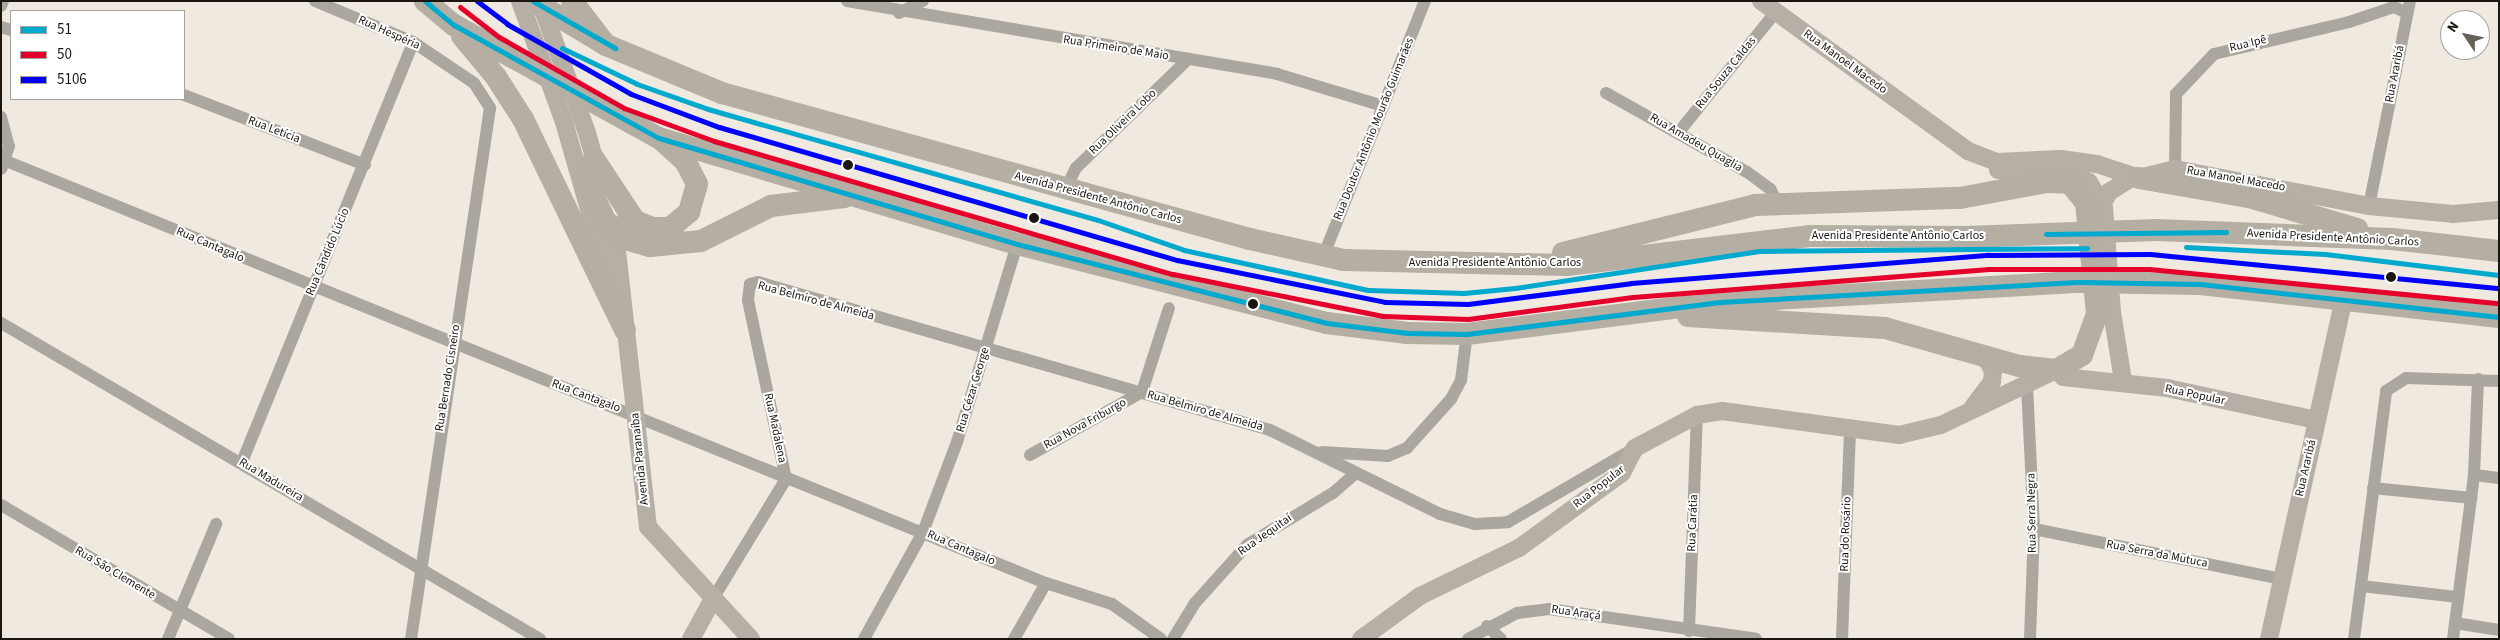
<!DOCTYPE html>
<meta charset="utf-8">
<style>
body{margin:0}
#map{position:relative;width:2500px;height:640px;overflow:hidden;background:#efe9df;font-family:"Source Sans 3",sans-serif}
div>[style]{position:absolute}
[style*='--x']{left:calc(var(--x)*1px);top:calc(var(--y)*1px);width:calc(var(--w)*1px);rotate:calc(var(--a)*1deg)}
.street>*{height:12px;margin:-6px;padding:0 6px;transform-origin:6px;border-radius:6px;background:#aca79e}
.secondary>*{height:18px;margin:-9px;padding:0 9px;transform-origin:9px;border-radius:9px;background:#b6afa6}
.highway>*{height:22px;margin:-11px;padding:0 11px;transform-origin:11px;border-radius:11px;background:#b4aea3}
.secondary-bridge>*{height:18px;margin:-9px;padding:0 9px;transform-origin:9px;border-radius:9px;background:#b6afa6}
.highway-bridge>*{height:22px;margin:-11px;padding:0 11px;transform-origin:11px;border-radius:11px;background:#b4aea3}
.bus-1>*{height:5px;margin:-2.5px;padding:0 2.5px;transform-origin:2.5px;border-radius:2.5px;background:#00a9ce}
.bus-2>*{height:5px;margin:-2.5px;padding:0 2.5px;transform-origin:2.5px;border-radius:2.5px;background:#e4002b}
.bus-3>*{height:5px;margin:-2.5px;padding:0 2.5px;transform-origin:2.5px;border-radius:2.5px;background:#00f}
.dots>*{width:14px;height:14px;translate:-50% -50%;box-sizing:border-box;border:2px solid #fff;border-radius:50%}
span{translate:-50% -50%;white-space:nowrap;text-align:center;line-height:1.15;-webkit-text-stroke:4px #fff;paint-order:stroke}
.street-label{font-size:12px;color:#1a1610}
.frame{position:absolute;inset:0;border:2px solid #1a1610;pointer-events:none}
.legend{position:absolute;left:10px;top:10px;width:175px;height:90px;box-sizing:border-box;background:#fff;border:1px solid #a3a29f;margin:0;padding:6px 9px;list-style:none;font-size:15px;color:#1a1610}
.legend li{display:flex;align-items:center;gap:10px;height:25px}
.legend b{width:25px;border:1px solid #a3a29f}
.north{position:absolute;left:2440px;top:10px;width:50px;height:50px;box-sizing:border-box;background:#fff;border:1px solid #a3a29f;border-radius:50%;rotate:304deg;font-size:14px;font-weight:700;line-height:20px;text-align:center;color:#1a1610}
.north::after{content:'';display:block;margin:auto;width:18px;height:22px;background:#656058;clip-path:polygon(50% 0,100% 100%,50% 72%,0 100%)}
</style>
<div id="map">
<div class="street">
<div style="--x:315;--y:1;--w:106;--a:22.7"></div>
<div style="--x:413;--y:42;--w:73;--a:33.9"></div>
<div style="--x:474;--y:83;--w:30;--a:57"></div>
<div style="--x:490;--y:108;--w:537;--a:98.46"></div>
<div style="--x:847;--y:1;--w:436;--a:9.6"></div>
<div style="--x:1277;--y:74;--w:111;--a:16.8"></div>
<div style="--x:1;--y:6;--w:5;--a:-68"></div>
<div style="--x:899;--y:13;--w:27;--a:-27"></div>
<div style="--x:1;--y:27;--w:10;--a:17"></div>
<div style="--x:1606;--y:93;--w:162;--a:29.3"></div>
<div style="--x:1747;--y:172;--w:29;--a:36"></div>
<div style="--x:1770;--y:189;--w:16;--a:60"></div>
<div style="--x:184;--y:95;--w:194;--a:21.1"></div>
<div style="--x:1;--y:117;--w:30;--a:75"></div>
<div style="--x:9;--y:146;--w:24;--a:109"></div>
<div style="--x:1678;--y:133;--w:154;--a:-51.1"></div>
<div style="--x:6;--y:161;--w:1122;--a:22.09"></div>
<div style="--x:1046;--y:583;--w:69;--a:17.7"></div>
<div style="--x:1112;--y:604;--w:60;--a:35.5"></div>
<div style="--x:2175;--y:169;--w:75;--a:-89.2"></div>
<div style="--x:2176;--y:94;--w:55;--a:-46.5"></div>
<div style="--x:2214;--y:54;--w:139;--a:-13.3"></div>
<div style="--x:2349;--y:22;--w:47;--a:-18.4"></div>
<div style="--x:2394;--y:7;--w:14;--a:25"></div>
<div style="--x:1066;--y:189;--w:23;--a:-65"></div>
<div style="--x:1076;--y:168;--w:155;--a:-44.2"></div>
<div style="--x:2369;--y:206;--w:209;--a:-78.7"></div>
<div style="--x:1323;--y:257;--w:276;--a:-68.3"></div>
<div style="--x:1;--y:323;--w:625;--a:30.38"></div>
<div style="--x:2027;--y:386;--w:143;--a:87.2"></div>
<div style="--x:2034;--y:529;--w:110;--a:92.1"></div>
<div style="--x:1322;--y:452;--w:66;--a:3.5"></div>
<div style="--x:1388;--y:456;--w:21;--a:-23"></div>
<div style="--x:1407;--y:448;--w:66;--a:-48.1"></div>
<div style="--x:1451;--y:399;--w:21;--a:-62"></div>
<div style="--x:1461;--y:380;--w:46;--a:-82.6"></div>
<div style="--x:1030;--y:455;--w:129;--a:-29.4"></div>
<div style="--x:1142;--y:392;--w:88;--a:-72.2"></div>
<div style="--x:242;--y:462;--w:453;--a:-67.8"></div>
<div style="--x:2474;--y:475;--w:96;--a:-87.6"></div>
<div style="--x:2499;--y:478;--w:25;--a:-173"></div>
<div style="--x:2474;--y:475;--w:149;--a:97.3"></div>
<div style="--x:2455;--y:623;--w:45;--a:9"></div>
<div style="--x:2373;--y:488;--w:99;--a:5.8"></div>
<div style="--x:1;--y:505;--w:264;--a:30.4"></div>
<div style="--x:2034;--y:529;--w:252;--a:11.4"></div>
<div style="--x:2361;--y:586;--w:98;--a:6.5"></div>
<div style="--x:714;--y:597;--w:138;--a:-58.6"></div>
<div style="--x:786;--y:479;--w:183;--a:-102"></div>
<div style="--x:748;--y:300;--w:16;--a:-83"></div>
<div style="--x:750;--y:284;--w:8;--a:-14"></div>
<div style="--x:758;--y:282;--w:533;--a:16.12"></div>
<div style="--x:1270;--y:430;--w:190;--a:26.3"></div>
<div style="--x:1440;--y:514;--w:36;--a:16"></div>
<div style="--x:1475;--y:524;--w:33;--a:-3"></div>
<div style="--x:1508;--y:522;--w:147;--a:-30.2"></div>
<div style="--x:1487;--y:626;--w:19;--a:43"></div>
<div style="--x:1689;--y:631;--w:216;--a:-87.9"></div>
<div style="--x:168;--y:639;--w:125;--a:-67.3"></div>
<div style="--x:864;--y:639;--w:122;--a:-61.1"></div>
<div style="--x:923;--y:532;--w:96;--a:-69.3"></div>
<div style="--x:957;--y:442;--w:207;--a:-73.1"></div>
<div style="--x:1014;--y:639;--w:64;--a:-60.3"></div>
<div style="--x:1173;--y:639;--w:42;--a:-58.6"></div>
<div style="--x:1195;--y:603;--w:78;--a:-48.1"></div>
<div style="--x:1247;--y:545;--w:100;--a:-31.2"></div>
<div style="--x:1333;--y:493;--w:30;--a:-41"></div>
<div style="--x:1468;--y:639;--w:55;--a:-28"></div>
<div style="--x:1517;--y:613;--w:32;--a:-7"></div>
<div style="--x:1549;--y:609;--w:209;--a:8.2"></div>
<div style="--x:1842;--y:639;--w:210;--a:-87.8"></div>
<div style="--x:2354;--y:639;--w:250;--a:-82.6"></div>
<div style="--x:2386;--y:391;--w:24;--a:-33"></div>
<div style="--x:2406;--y:378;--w:93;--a:1.8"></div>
<div style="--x:2453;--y:639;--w:16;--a:-83"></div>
</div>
<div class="secondary">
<div style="--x:1761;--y:1;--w:256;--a:35.9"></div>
<div style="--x:1968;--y:151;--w:31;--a:21"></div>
<div style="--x:1997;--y:162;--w:64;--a:-2.7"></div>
<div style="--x:2061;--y:159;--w:36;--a:8"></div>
<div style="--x:2097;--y:164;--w:44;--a:18.4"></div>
<div style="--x:2139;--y:178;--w:37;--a:-14"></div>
<div style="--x:2175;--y:169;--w:197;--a:10.8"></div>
<div style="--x:2369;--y:206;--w:84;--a:5.4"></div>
<div style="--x:2453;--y:214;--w:46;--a:-5"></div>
<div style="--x:564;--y:122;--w:166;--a:74"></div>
<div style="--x:587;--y:133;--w:40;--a:74"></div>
<div style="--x:1998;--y:170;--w:79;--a:4.3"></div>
<div style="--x:2077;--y:176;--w:13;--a:27"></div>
<div style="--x:2089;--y:182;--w:30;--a:60"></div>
<div style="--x:2103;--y:203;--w:13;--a:-61"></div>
<div style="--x:2109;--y:192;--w:28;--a:-32"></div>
<div style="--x:614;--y:224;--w:305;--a:83.6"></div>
<div style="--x:648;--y:527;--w:152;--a:47.4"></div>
<div style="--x:2112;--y:312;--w:70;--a:80.9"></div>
<div style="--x:2063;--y:377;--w:105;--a:6"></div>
<div style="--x:2167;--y:388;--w:152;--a:12.1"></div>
<div style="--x:1973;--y:407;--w:31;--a:-53"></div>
<div style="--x:1992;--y:382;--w:11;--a:-85"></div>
<div style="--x:1993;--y:371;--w:17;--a:-118"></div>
<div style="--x:691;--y:639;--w:48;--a:-61.3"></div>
<div style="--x:1361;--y:639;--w:73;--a:-36.1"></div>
<div style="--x:1420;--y:596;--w:110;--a:-25.9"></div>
<div style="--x:1519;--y:548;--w:127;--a:-36.1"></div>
<div style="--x:1622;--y:473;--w:28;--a:-63"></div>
<div style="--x:1635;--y:448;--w:70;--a:-28"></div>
<div style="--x:1697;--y:415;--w:25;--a:-9"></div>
<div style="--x:1722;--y:411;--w:179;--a:7.7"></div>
<div style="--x:1899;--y:435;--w:43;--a:-13.4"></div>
<div style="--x:1941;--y:425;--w:127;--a:-25.6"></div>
<div style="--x:2056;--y:370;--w:18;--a:22"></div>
<div style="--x:2269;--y:639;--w:350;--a:-77.6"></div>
</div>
<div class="highway">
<div style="--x:425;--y:1;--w:38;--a:40"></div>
<div style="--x:454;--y:25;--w:234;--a:28.9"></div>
<div style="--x:659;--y:138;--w:373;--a:16.5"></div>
<div style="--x:1017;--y:244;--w:320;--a:14.3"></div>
<div style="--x:1327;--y:323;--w:81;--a:7.1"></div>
<div style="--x:1407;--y:333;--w:60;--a:1"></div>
<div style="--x:1467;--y:334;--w:255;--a:-7.2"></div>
<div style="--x:1720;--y:302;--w:361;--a:-3.2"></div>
<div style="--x:2080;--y:282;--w:120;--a:1"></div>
<div style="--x:2200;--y:284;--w:301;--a:6.3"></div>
<div style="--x:533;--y:1;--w:85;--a:31.1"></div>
<div style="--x:606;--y:45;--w:126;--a:22.5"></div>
<div style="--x:722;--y:93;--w:548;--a:15.46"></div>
<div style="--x:1250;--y:239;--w:96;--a:12.6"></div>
<div style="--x:1344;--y:260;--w:223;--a:1.3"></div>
<div style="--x:1567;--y:265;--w:244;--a:-6.8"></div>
<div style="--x:1809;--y:236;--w:156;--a:0.4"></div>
<div style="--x:1965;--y:237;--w:191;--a:-2.1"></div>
<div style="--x:2156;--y:230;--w:236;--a:2.2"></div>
<div style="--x:2392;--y:239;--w:108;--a:6.4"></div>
<div style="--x:572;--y:1;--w:54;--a:52.5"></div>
<div style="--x:462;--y:36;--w:53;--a:50.3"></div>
<div style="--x:496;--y:77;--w:50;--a:57.3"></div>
<div style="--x:523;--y:119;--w:234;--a:64.2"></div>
<div style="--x:594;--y:159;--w:74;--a:56.5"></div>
<div style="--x:635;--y:221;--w:18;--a:22"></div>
<div style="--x:652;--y:228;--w:18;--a:0"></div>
<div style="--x:670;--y:228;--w:25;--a:-40"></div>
<div style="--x:689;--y:212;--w:29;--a:-74"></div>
<div style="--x:697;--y:184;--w:25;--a:-117"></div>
<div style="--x:686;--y:162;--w:30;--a:-138"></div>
<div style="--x:583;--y:175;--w:55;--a:63.9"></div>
<div style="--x:607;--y:224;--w:23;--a:40"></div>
<div style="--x:625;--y:239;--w:26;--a:16"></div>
<div style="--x:650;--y:246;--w:51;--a:-5.6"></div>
<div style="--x:701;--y:241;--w:78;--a:-26.6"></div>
<div style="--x:771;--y:206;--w:74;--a:-7"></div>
<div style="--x:2139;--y:178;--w:112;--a:9.8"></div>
<div style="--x:2249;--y:197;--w:113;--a:16.5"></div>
<div style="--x:1563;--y:253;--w:198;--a:-14"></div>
<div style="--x:1755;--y:205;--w:205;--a:-2"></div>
<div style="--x:1960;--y:198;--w:87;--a:-10.5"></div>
<div style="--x:2046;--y:182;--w:24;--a:2"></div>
<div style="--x:2070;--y:183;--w:26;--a:51"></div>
<div style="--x:1688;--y:316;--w:197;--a:3.5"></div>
<div style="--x:1885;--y:328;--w:139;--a:15.8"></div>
<div style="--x:2019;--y:366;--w:37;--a:6"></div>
<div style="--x:2056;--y:370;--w:30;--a:-30"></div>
<div style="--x:2082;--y:355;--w:44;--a:-69.9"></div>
</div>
<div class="secondary-bridge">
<div style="--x:520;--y:1;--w:129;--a:70"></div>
<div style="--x:540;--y:1;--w:140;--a:70.4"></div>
<div style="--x:2104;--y:208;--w:104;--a:85.6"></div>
</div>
<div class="highway-bridge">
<div style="--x:2086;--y:203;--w:112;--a:84.3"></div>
</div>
<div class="bus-1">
<div style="--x:425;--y:1;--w:38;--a:40"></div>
<div style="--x:454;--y:25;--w:234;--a:28.9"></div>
<div style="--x:659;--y:138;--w:373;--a:16.5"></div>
<div style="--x:1017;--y:244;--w:320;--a:14.3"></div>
<div style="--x:1327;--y:323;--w:81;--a:7.1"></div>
<div style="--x:1407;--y:333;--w:60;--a:1"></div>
<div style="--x:1467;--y:334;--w:255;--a:-7.2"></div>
<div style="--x:1720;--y:302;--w:361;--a:-3.2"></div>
<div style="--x:2080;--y:282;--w:120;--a:1"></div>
<div style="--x:2200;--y:284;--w:301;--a:6.3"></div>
<div style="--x:533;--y:1;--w:95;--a:29.8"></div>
<div style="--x:562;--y:48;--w:83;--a:25.6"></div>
<div style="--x:637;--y:84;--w:75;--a:19.4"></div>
<div style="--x:708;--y:109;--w:405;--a:15.9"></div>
<div style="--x:1098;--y:220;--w:91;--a:19.2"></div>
<div style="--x:1184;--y:250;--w:188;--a:12.3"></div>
<div style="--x:1368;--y:290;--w:96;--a:1.8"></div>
<div style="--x:1464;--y:293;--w:51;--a:-5.6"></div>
<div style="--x:1515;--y:288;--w:247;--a:-8.6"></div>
<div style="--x:1759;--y:251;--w:328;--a:-0.5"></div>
<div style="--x:2046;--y:234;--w:180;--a:-0.6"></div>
<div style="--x:2186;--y:247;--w:139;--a:2.9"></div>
<div style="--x:2325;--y:254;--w:175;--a:6.9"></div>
</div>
<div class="bus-2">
<div style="--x:460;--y:7;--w:49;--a:37.6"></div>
<div style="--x:499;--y:37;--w:144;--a:29.6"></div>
<div style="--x:624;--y:108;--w:96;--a:20.1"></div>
<div style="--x:714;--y:141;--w:478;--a:16.2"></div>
<div style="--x:1173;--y:274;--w:214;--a:11.3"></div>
<div style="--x:1383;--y:316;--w:85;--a:2"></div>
<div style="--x:1468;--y:319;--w:166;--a:-7.6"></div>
<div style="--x:1633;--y:297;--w:357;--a:-4.5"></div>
<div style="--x:1989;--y:269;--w:160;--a:0"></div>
<div style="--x:2149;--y:269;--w:351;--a:5.6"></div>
</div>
<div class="bus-3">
<div style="--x:477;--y:1;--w:38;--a:37"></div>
<div style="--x:507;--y:24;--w:142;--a:29.4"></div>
<div style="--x:631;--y:94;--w:94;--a:20.6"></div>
<div style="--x:719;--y:127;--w:477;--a:16.2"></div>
<div style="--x:1177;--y:260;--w:212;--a:11.4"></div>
<div style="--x:1385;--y:302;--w:83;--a:1.4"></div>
<div style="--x:1468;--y:304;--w:164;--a:-7.3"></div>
<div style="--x:1631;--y:283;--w:359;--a:-4.5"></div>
<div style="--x:1989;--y:255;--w:161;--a:-0.4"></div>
<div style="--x:2150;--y:254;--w:351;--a:5.6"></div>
</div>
<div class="dots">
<div style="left:848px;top:165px;background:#1a1610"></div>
<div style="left:1034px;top:218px;background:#1a1610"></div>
<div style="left:2391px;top:277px;background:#1a1610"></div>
<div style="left:1253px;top:304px;background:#1a1610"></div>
</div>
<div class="street-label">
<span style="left:389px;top:33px;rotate:24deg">Rua Hespéria</span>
<span style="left:2248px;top:44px;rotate:-14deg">Rua Ipê</span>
<span style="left:1116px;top:48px;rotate:9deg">Rua Primeiro de Maio</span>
<span style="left:1845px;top:62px;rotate:36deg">Rua Manoel Macedo</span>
<span style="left:1726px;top:73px;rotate:-51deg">Rua Souza Caldas</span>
<span style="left:2395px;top:74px;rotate:-79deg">Rua Araribá</span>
<span style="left:1123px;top:122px;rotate:-44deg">Rua Oliveira Lobo</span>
<span style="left:1374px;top:129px;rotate:-68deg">Rua Doutor Antônio Mourão Guimarães</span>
<span style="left:274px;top:130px;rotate:21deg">Rua Letícia</span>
<span style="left:1696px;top:143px;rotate:30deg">Rua Amadeu Quaglia</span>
<span style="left:2236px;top:179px;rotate:10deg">Rua Manoel Macedo</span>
<span style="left:1098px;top:198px;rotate:15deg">Avenida Presidente Antônio Carlos</span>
<span style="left:1898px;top:236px">Avenida Presidente Antônio Carlos</span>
<span style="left:2333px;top:238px;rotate:3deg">Avenida Presidente Antônio Carlos</span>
<span style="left:210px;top:245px;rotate:23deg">Rua Cantagalo</span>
<span style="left:328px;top:252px;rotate:-67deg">Rua Cândido Lúcio</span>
<span style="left:1495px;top:263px">Avenida Presidente Antônio Carlos</span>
<span style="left:816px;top:301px;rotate:15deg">Rua Belmiro de Almeida</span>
<span style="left:448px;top:378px;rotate:-81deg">Rua Bernado Cisneiro</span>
<span style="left:973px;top:390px;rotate:-73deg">Rua Cézar George</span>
<span style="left:2195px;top:395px;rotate:12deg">Rua Popular</span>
<span style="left:586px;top:396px;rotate:21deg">Rua Cantagalo</span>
<span style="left:1205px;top:411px;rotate:16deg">Rua Belmiro de Almeida</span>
<span style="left:1085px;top:424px;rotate:-29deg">Rua Nova Friburgo</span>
<span style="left:775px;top:428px;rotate:78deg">Rua Madalena</span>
<span style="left:640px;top:459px;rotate:-96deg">Avenida Paranaíba</span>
<span style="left:2306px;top:468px;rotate:-77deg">Rua Araribá</span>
<span style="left:271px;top:480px;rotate:31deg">Rua Madureira</span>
<span style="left:1599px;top:487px;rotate:-38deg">Rua Popular</span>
<span style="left:2032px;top:513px;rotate:-91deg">Rua Serra Negra</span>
<span style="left:1693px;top:523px;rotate:-88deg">Rua Carátia</span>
<span style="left:1846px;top:534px;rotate:-88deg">Rua do Rosário</span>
<span style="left:1265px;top:535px;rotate:-35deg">Rua Jequitaí</span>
<span style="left:961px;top:548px;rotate:23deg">Rua Cantagalo</span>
<span style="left:2157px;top:554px;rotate:11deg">Rua Serra da Mutuca</span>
<span style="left:115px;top:573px;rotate:31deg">Rua São Clemente</span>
<span style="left:1576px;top:613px;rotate:8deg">Rua Araçá</span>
</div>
<div class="frame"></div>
<ul class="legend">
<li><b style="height:6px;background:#00a9ce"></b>51</li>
<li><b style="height:6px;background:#e4002b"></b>50</li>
<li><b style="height:6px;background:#00f"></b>5106</li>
</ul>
<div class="north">N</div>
</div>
